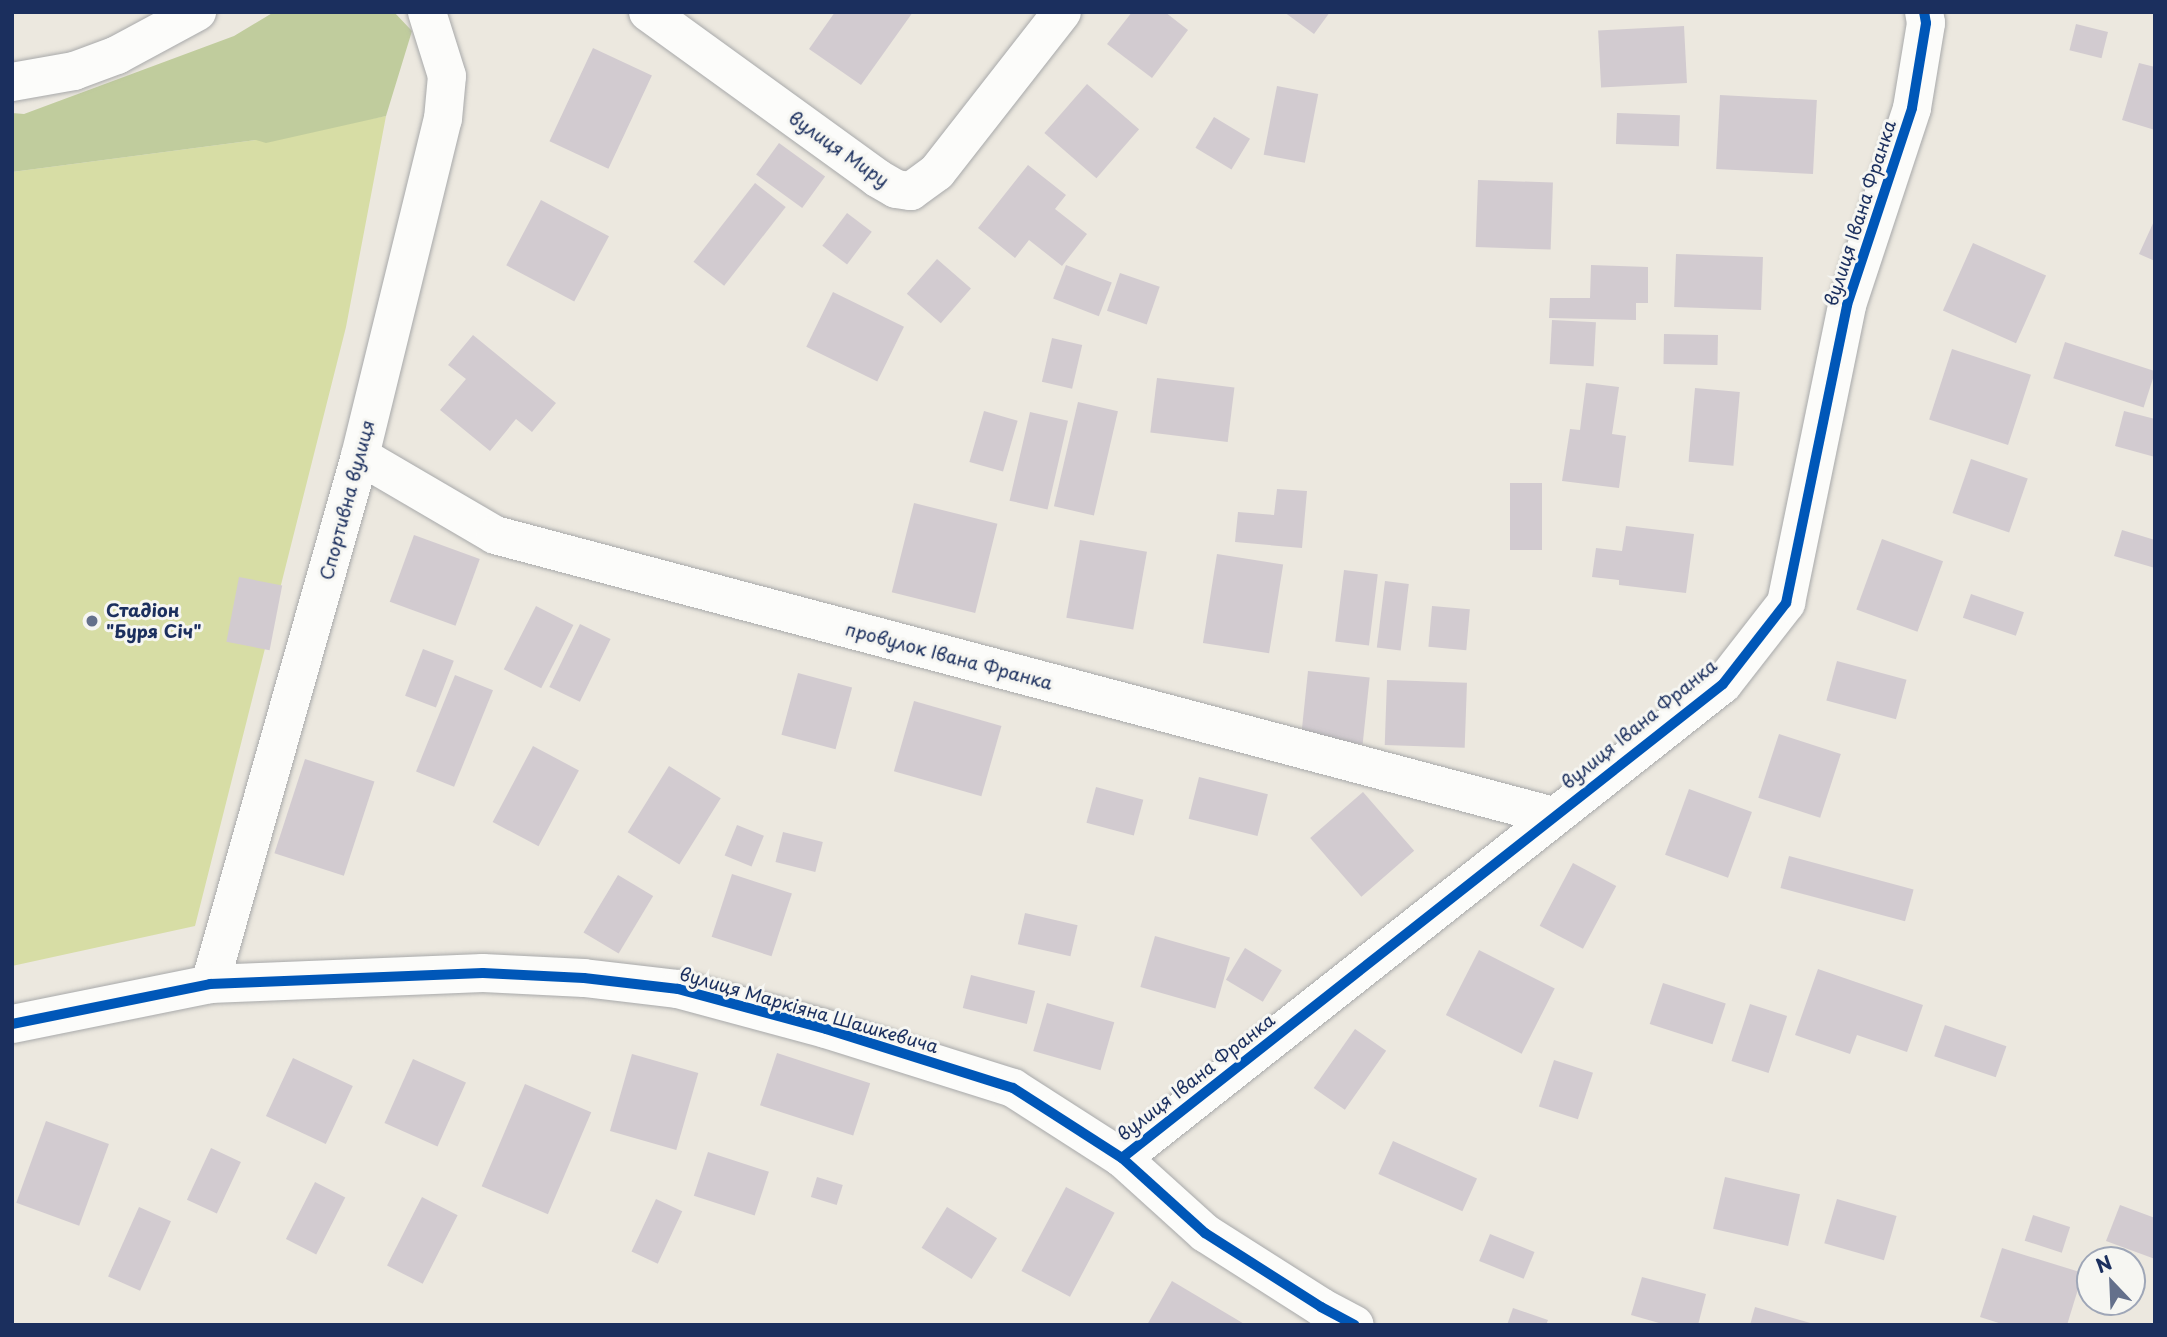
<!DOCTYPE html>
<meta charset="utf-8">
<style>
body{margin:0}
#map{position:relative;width:2167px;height:1337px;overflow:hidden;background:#ece8df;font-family:"Playpen Sans",sans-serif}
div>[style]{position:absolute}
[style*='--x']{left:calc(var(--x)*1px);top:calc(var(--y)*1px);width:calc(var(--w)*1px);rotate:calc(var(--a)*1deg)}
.green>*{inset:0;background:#d7dda5}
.forest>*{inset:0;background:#c0cc9d}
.building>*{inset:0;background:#d2cbd0;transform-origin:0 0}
.roads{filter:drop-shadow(0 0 2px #a8a9aa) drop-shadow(0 0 2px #a8a9aa)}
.minor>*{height:38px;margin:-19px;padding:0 19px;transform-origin:19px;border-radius:19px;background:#fcfcfa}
.cycleway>*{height:10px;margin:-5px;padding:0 5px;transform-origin:5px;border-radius:5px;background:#0057b8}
.dots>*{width:19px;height:19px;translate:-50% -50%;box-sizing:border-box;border:4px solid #f6f6f2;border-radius:50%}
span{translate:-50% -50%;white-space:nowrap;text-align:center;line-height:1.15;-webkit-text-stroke:6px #f6f6f2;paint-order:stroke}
.street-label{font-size:18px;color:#1b2f5e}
.poi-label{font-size:18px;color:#1b2f5e;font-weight:700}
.left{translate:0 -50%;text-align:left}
.frame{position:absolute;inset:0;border:14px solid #1b2f5e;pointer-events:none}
.north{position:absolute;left:2076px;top:1246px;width:70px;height:70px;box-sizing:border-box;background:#f6f6f2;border:2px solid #9ea6b7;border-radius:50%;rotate:337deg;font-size:19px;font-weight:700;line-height:28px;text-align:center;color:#1b2f5e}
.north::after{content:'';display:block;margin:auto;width:24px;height:32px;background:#64708b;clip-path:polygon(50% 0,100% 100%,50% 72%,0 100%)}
</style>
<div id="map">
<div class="green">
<div style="clip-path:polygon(386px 116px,346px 327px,195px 926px,12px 966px,12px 172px,256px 140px)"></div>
</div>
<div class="forest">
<div style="clip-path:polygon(274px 12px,394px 12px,412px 31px,386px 116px,266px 143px,256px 140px,12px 172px,12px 113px,24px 114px,234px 36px)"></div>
</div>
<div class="building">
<div style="clip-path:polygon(835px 12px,913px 12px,861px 85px,809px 49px)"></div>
<div style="clip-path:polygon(1132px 12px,1165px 12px,1188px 30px,1152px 78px,1107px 44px)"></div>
<div style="clip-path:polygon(1284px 12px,1330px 12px,1314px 34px)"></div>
<div style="left:2076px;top:24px;width:33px;height:27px;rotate:14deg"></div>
<div style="left:1684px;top:26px;width:57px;height:86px;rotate:87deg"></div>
<div style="left:593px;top:48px;width:65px;height:103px;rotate:25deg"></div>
<div style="clip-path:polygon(2139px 63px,2155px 67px,2155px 130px,2122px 120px)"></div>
<div style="left:1087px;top:84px;width:69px;height:65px;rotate:41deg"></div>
<div style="left:1277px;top:86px;width:42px;height:70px;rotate:11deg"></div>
<div style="left:1720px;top:95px;width:97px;height:74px;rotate:3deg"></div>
<div style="left:1617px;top:113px;width:63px;height:31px;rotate:2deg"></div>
<div style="left:1214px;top:117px;width:42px;height:36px;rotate:31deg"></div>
<div style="left:779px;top:143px;width:57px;height:39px;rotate:36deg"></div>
<div style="clip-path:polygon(1028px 165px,1066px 195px,1055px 209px,1087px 234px,1062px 266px,1029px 240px,1015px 258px,978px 228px)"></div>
<div style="left:1478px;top:180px;width:75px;height:67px;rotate:2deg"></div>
<div style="left:755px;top:183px;width:39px;height:100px;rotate:38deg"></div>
<div style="left:541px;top:200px;width:77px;height:74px;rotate:28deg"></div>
<div style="left:847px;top:213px;width:31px;height:41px;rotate:37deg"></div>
<div style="clip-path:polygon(2155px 219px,2155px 261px,2139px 254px)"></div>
<div style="left:1973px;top:243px;width:80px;height:74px;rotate:24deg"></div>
<div style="left:1676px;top:254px;width:87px;height:53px;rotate:2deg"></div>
<div style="left:937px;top:259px;width:45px;height:46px;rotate:41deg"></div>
<div style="left:1066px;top:265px;width:49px;height:36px;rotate:21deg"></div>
<div style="clip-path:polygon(1591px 265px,1648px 267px,1648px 303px,1636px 303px,1636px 320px,1549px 318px,1550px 298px,1590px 298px)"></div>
<div style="left:1120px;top:273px;width:42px;height:40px;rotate:19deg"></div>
<div style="left:833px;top:292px;width:79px;height:61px;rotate:26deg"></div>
<div style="left:1552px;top:320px;width:44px;height:44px;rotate:3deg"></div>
<div style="left:1664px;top:334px;width:54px;height:30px;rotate:1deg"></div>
<div style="clip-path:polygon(473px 335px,556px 403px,532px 432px,516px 419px,490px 451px,440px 410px,466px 379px,448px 365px)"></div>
<div style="left:1052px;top:338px;width:31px;height:45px;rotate:13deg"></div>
<div style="left:2065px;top:342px;width:95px;height:38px;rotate:18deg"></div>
<div style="left:1952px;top:349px;width:83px;height:74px;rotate:18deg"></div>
<div style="left:1157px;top:378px;width:78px;height:55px;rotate:7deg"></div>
<div style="clip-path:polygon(1586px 383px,1619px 387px,1612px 434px,1626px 436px,1619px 488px,1562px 481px,1570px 429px,1580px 430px)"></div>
<div style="left:1695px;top:388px;width:45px;height:74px;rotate:5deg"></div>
<div style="left:1078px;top:402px;width:41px;height:107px;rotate:13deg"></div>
<div style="left:984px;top:411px;width:35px;height:53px;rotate:16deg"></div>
<div style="clip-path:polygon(2124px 411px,2155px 419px,2155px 457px,2115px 446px)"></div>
<div style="left:1030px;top:412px;width:39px;height:91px;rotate:13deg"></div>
<div style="left:1971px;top:459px;width:60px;height:57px;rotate:19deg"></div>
<div style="left:1510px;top:483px;width:32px;height:67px"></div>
<div style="clip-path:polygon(1277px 489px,1307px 491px,1302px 548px,1235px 542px,1238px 512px,1274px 515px)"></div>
<div style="left:914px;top:503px;width:86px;height:92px;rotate:14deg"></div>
<div style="clip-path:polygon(1626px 526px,1694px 534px,1686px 593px,1619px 585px,1619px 580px,1592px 577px,1596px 548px,1622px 551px)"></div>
<div style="clip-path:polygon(2122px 530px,2155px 540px,2155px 568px,2114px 556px)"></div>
<div style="left:414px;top:535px;width:70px;height:71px;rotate:20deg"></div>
<div style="left:1882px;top:539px;width:65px;height:75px;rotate:20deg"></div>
<div style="left:1080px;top:540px;width:68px;height:79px;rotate:10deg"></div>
<div style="left:1217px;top:554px;width:67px;height:90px;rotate:9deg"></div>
<div style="left:1344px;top:570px;width:34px;height:72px;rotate:7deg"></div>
<div style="left:239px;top:577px;width:44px;height:66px;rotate:11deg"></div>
<div style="left:1385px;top:581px;width:24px;height:67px;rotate:7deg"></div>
<div style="left:1971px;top:594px;width:56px;height:25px;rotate:19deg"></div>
<div style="left:536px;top:606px;width:42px;height:71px;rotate:27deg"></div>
<div style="left:1432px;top:606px;width:38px;height:41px;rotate:5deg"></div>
<div style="left:580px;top:624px;width:34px;height:70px;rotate:26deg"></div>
<div style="left:423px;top:649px;width:33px;height:50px;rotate:21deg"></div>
<div style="left:1837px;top:661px;width:72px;height:41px;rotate:15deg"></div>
<div style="left:1308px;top:671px;width:62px;height:67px;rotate:6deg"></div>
<div style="left:798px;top:673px;width:56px;height:64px;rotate:15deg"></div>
<div style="left:455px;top:675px;width:41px;height:104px;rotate:22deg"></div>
<div style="left:1387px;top:680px;width:80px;height:65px;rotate:2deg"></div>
<div style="left:914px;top:701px;width:91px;height:73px;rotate:16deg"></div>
<div style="left:1779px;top:734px;width:65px;height:67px;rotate:18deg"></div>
<div style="left:533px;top:746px;width:52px;height:86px;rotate:28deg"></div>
<div style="left:305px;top:759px;width:73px;height:99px;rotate:18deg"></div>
<div style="left:669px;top:766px;width:61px;height:78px;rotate:32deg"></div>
<div style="left:1199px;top:777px;width:71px;height:43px;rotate:14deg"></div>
<div style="left:1096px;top:787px;width:49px;height:37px;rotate:15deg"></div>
<div style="left:1689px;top:789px;width:67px;height:70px;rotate:20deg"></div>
<div style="left:1363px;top:792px;width:78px;height:70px;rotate:49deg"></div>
<div style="left:737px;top:825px;width:29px;height:33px;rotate:22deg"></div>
<div style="left:783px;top:832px;width:41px;height:31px;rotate:14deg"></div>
<div style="left:1789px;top:856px;width:129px;height:33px;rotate:15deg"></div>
<div style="left:1573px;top:863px;width:49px;height:71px;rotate:28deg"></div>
<div style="left:732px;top:874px;width:63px;height:66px;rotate:18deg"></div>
<div style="left:618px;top:875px;width:41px;height:67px;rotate:31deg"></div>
<div style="left:1025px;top:913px;width:54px;height:32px;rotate:13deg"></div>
<div style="left:1155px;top:936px;width:78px;height:53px;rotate:16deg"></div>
<div style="left:1245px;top:948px;width:43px;height:37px;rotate:31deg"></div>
<div style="left:1479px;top:950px;width:85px;height:73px;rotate:27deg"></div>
<div style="clip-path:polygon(1818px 969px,1923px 1005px,1907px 1052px,1857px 1035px,1850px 1054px,1795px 1035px)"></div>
<div style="left:971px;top:975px;width:66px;height:34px;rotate:14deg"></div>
<div style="left:1663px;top:983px;width:66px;height:43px;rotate:18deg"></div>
<div style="left:1047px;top:1003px;width:70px;height:50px;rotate:16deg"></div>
<div style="left:1750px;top:1004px;width:39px;height:60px;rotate:18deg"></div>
<div style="left:1945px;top:1025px;width:65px;height:33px;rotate:19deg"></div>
<div style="left:1355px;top:1029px;width:38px;height:72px;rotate:35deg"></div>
<div style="left:777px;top:1053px;width:98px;height:55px;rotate:18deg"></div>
<div style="left:632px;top:1054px;width:69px;height:80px;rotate:16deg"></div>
<div style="left:293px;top:1058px;width:66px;height:64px;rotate:25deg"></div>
<div style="left:413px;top:1059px;width:58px;height:70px;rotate:24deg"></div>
<div style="left:1554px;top:1060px;width:41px;height:49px;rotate:18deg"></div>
<div style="left:525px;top:1084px;width:72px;height:111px;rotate:23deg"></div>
<div style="left:46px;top:1121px;width:67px;height:87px;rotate:20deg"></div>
<div style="left:1393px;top:1141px;width:92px;height:36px;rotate:24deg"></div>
<div style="left:211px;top:1148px;width:33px;height:57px;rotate:25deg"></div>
<div style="left:708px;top:1152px;width:64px;height:46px;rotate:18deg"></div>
<div style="left:817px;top:1177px;width:27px;height:21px;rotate:17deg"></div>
<div style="left:1725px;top:1177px;width:77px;height:53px;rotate:13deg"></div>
<div style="left:315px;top:1182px;width:34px;height:64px;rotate:27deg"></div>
<div style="left:1066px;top:1187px;width:55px;height:95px;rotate:28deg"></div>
<div style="left:422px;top:1197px;width:40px;height:77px;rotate:27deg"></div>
<div style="left:656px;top:1199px;width:29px;height:58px;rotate:25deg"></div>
<div style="left:1837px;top:1199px;width:62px;height:46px;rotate:16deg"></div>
<div style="clip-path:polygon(2120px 1205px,2155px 1218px,2155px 1259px,2106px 1241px)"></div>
<div style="left:139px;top:1207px;width:35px;height:76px;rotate:24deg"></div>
<div style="left:947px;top:1207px;width:59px;height:48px;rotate:32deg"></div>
<div style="left:2033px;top:1215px;width:39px;height:27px;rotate:18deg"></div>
<div style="left:1490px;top:1234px;width:48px;height:29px;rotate:22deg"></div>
<div style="clip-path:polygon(2002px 1248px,2083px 1273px,2067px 1325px,2005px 1325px,1980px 1317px)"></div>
<div style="clip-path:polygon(1642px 1277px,1706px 1294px,1698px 1325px,1666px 1325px,1631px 1315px)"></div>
<div style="clip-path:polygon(1172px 1281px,1246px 1325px,1147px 1325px)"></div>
<div style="clip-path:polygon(1755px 1307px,1814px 1324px,1814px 1325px,1750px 1325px)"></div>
<div style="clip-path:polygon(1513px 1308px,1548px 1320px,1546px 1325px,1507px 1325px)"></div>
</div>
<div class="roads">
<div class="minor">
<div style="--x:648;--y:12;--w:283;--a:35.9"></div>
<div style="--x:877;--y:178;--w:22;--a:30"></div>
<div style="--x:896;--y:189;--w:15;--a:8"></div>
<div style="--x:911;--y:191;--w:32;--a:-36"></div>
<div style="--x:937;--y:172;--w:203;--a:-52"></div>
<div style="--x:12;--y:82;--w:63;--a:-10.1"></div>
<div style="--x:74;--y:71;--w:46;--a:-20.4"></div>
<div style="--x:117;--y:55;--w:91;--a:-28.3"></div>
<div style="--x:360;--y:456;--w:156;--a:30.3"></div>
<div style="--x:495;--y:535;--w:1095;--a:14.87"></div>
<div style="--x:210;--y:984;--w:549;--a:-74.14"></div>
<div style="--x:360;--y:456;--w:347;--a:-76.2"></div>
<div style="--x:443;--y:119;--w:43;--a:-84.7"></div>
<div style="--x:447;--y:76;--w:67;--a:-107.4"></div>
<div style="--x:12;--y:1024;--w:202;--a:-11.4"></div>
<div style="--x:210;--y:984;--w:273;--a:-2.3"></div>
<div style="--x:483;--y:973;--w:101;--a:2.8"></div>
<div style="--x:584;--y:978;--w:95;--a:6.7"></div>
<div style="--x:678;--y:989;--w:153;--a:15.1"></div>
<div style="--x:826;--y:1029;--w:196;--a:17.5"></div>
<div style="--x:1013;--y:1088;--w:130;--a:32.7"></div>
<div style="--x:1122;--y:1158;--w:112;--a:42.1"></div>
<div style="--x:1205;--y:1233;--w:138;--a:32.5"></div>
<div style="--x:1321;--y:1307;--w:38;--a:28"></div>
<div style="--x:1122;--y:1158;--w:765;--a:-38.26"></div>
<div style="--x:1723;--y:684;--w:103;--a:-52.1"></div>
<div style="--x:1786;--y:603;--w:304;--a:-78.4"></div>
<div style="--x:1847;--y:305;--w:207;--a:-71.7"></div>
<div style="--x:1912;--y:108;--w:86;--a:-80.6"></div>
<div style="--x:1926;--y:23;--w:11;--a:-100"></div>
</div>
</div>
<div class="cycleway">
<div style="--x:12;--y:1024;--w:202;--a:-11.4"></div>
<div style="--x:210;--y:984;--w:273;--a:-2.3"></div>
<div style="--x:483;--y:973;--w:101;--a:2.8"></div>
<div style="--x:584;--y:978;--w:95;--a:6.7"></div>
<div style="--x:678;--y:989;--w:153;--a:15.1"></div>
<div style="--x:826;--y:1029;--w:196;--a:17.5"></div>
<div style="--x:1013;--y:1088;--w:130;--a:32.7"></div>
<div style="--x:1122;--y:1158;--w:112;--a:42.1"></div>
<div style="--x:1205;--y:1233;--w:138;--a:32.5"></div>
<div style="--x:1321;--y:1307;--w:38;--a:28"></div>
<div style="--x:1122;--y:1158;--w:765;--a:-38.26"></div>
<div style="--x:1723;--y:684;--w:103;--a:-52.1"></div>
<div style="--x:1786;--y:603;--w:304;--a:-78.4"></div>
<div style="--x:1847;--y:305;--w:207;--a:-71.7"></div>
<div style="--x:1912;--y:108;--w:86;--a:-80.6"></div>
<div style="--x:1926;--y:23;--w:11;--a:-100"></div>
</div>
<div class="dots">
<div style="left:92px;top:621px;background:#64708b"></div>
</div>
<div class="street-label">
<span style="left:839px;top:149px;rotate:35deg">вулиця Миру</span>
<span style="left:1860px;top:213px;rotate:-72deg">вулиця Івана Франка</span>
<span style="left:347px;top:500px;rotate:-75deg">Спортивна вулиця</span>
<span style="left:949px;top:656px;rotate:15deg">провулок Івана Франка</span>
<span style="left:1639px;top:724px;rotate:-39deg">вулиця Івана Франка</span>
<span style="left:809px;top:1010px;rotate:16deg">вулиця Маркіяна Шашкевича</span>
<span style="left:1196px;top:1077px;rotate:-38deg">вулиця Івана Франка</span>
</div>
<div class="poi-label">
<span class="left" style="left:106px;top:621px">Стадіон<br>"Буря Січ"</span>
</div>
<div class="frame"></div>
<div class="north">N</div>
</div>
